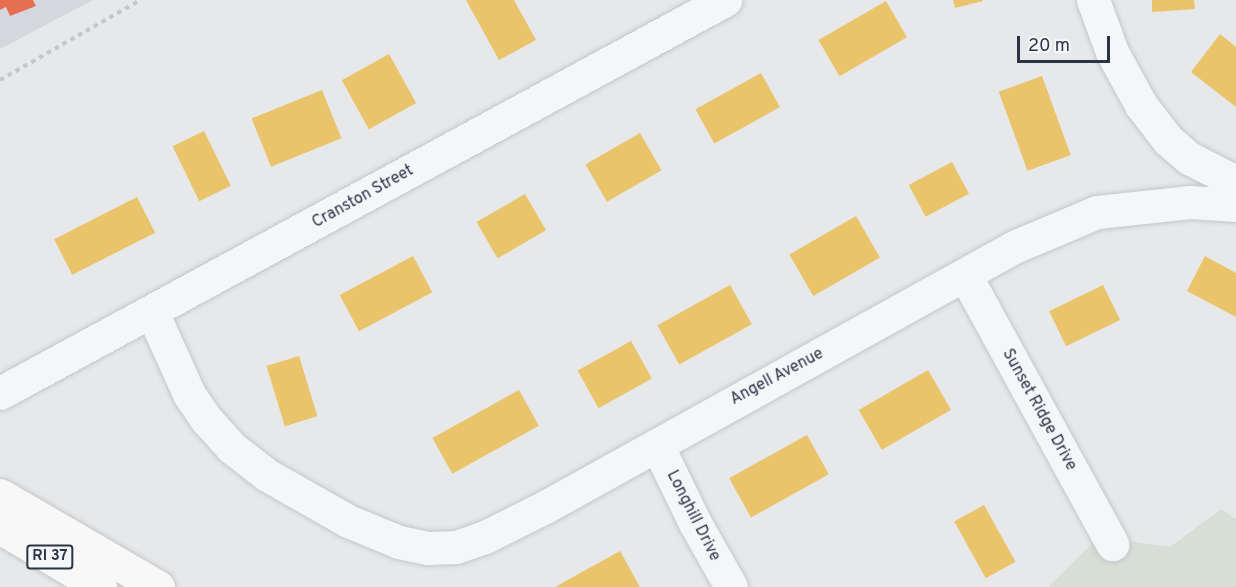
<!DOCTYPE html>
<style>
body{margin:0}
#map{position:relative;width:1236px;height:587px;overflow:hidden;background:#e6e8ea;font-family:Overpass,sans-serif}
div>[style]{position:absolute}
[style*='--x']{left:calc(var(--x)*1px);top:calc(var(--y)*1px);width:calc(var(--w)*1px);rotate:calc(var(--a)*1deg)}
.built>*{inset:0;background:#d4d7dd}
.green>*{inset:0;background:#d6ded6}
.homes>*{inset:0;background:#e9c46a;transform-origin:0 0}
.shops>*{inset:0;background:#e76f51}
.path>*{height:4px;margin-top:-2px;transform-origin:0;background:repeating-linear-gradient(90deg,#c5c6ca 0 4.5px,transparent 0 9px)}
.roads{filter:drop-shadow(0 0 2px #c4c6c8) drop-shadow(0 0 2px #c4c6c8)}
.minor>*{height:33px;margin:-16.5px;padding:0 16.5px;transform-origin:16.5px;border-radius:16.5px;background:#f5f6f7}
.highway>*{height:33px;margin:-16.5px;padding:0 16.5px;transform-origin:16.5px;border-radius:16.5px;background:#f8f8f8}
span{translate:-50% -50%;white-space:nowrap;text-align:center;line-height:1.15;-webkit-text-stroke:6px #f4f6f9;paint-order:stroke}
.shield-label span{padding:2px 4px;background:#f4f6f9;border:2px solid;border-radius:4px;-webkit-text-stroke-width:0}
.shield-label{font-size:15px;color:#2b3445;font-weight:700}
.street-label{font-size:16px;color:#2b3445}
.scale{position:absolute;left:1017px;top:36px;width:93px;height:27px;box-sizing:border-box;border:3px solid #2b3445;border-top:0;padding-left:8px;font-size:18px;line-height:21px;white-space:nowrap;color:#2b3445;-webkit-text-stroke:4px #f4f6f9;paint-order:stroke}
</style>
<div id="map">
<div class="built">
<div style="clip-path:polygon(0 0,93px 0,0 49px)"></div>
</div>
<div class="green">
<div style="clip-path:polygon(1221px 509px,1236px 519px,1236px 587px,1048px 587px,1099px 537px,1170px 547px)"></div>
</div>
<div class="homes">
<div style="clip-path:polygon(466px 0,514px 0,536px 40px,499px 60px)"></div>
<div style="clip-path:polygon(953px 0,983px 0,983px 1px,955px 8px)"></div>
<div style="clip-path:polygon(1152px 0,1194px 0,1195px 9px,1152px 12px)"></div>
<div style="left:886px;top:1px;width:42px;height:78px;rotate:60deg"></div>
<div style="clip-path:polygon(1220px 34px,1236px 47px,1236px 107px,1191px 72px)"></div>
<div style="left:389px;top:54px;width:56px;height:54px;rotate:61deg"></div>
<div style="left:761px;top:73px;width:39px;height:75px;rotate:61deg"></div>
<div style="left:1042px;top:76px;width:84px;height:46px;rotate:70deg"></div>
<div style="left:322px;top:90px;width:52px;height:76px;rotate:68deg"></div>
<div style="left:204px;top:131px;width:61px;height:35px;rotate:64deg"></div>
<div style="left:640px;top:133px;width:43px;height:63px;rotate:60deg"></div>
<div style="left:952px;top:162px;width:36px;height:49px;rotate:62deg"></div>
<div style="left:525px;top:194px;width:42px;height:56px;rotate:60deg"></div>
<div style="left:137px;top:197px;width:40px;height:93px;rotate:63deg"></div>
<div style="left:856px;top:216px;width:48px;height:77px;rotate:60deg"></div>
<div style="left:413px;top:256px;width:41px;height:83px;rotate:62deg"></div>
<div style="clip-path:polygon(1205px 256px,1236px 273px,1236px 317px,1187px 291px)"></div>
<div style="left:730px;top:285px;width:45px;height:83px;rotate:61deg"></div>
<div style="left:1103px;top:285px;width:39px;height:60px;rotate:64deg"></div>
<div style="left:631px;top:341px;width:43px;height:61px;rotate:61deg"></div>
<div style="left:299px;top:356px;width:63px;height:34px;rotate:73deg"></div>
<div style="left:928px;top:370px;width:46px;height:80px;rotate:60deg"></div>
<div style="left:519px;top:390px;width:41px;height:99px;rotate:61deg"></div>
<div style="left:807px;top:435px;width:45px;height:89px;rotate:61deg"></div>
<div style="left:984px;top:505px;width:65px;height:34px;rotate:61deg"></div>
<div style="clip-path:polygon(620px 551px,640px 587px,555px 587px)"></div>
</div>
<div class="shops">
<div style="clip-path:polygon(0 0,33px 0,36px 6px,10px 16px,6px 7px,0 10px)"></div>
</div>
<div class="path">
<div style="--x:0;--y:80;--w:161;--a:-29.7"></div>
</div>
<div class="roads">
<div class="minor">
<div style="--x:1093;--y:0;--w:55;--a:69.9"></div>
<div style="--x:1112;--y:52;--w:60;--a:61.3"></div>
<div style="--x:1141;--y:105;--w:44;--a:52.4"></div>
<div style="--x:1168;--y:140;--w:28;--a:41"></div>
<div style="--x:1189;--y:158;--w:53;--a:27.1"></div>
<div style="--x:965;--y:275;--w:307;--a:61.3"></div>
<div style="--x:152;--y:312;--w:90;--a:65.7"></div>
<div style="--x:189;--y:394;--w:30;--a:56"></div>
<div style="--x:206;--y:419;--w:38;--a:48"></div>
<div style="--x:231;--y:447;--w:46;--a:37.9"></div>
<div style="--x:267;--y:475;--w:93;--a:29.6"></div>
<div style="--x:348;--y:521;--w:55;--a:22.4"></div>
<div style="--x:399;--y:542;--w:30;--a:12"></div>
<div style="--x:428;--y:548;--w:28;--a:-2"></div>
<div style="--x:456;--y:547;--w:31;--a:-19"></div>
<div style="--x:485;--y:537;--w:67;--a:-26.6"></div>
<div style="--x:545;--y:507;--w:536;--a:-29"></div>
<div style="--x:1014;--y:247;--w:90;--a:-22.9"></div>
<div style="--x:1097;--y:212;--w:94;--a:-6.1"></div>
<div style="--x:1190;--y:202;--w:46;--a:3.7"></div>
<div style="--x:0;--y:393;--w:825;--a:-28.46"></div>
<div style="--x:657;--y:445;--w:87;--a:64"></div>
<div style="--x:695;--y:523;--w:73;--a:60.6"></div>
</div>
<div class="highway">
<div style="--x:0;--y:495;--w:183;--a:30.2"></div>
<div style="--x:0;--y:527;--w:117;--a:31"></div>
</div>
</div>
<div class="shield-label">
<span style="left:50px;top:557px">RI 37</span>
</div>
<div class="street-label">
<span style="left:363px;top:197px;rotate:-29deg">Cranston Street</span>
<span style="left:777px;top:377px;rotate:-28deg">Angell Avenue</span>
<span style="left:1039px;top:410px;rotate:61deg">Sunset Ridge Drive</span>
<span style="left:693px;top:516px;rotate:63deg">Longhill Drive</span>
</div>
<div class="scale">20 m</div>
</div>
